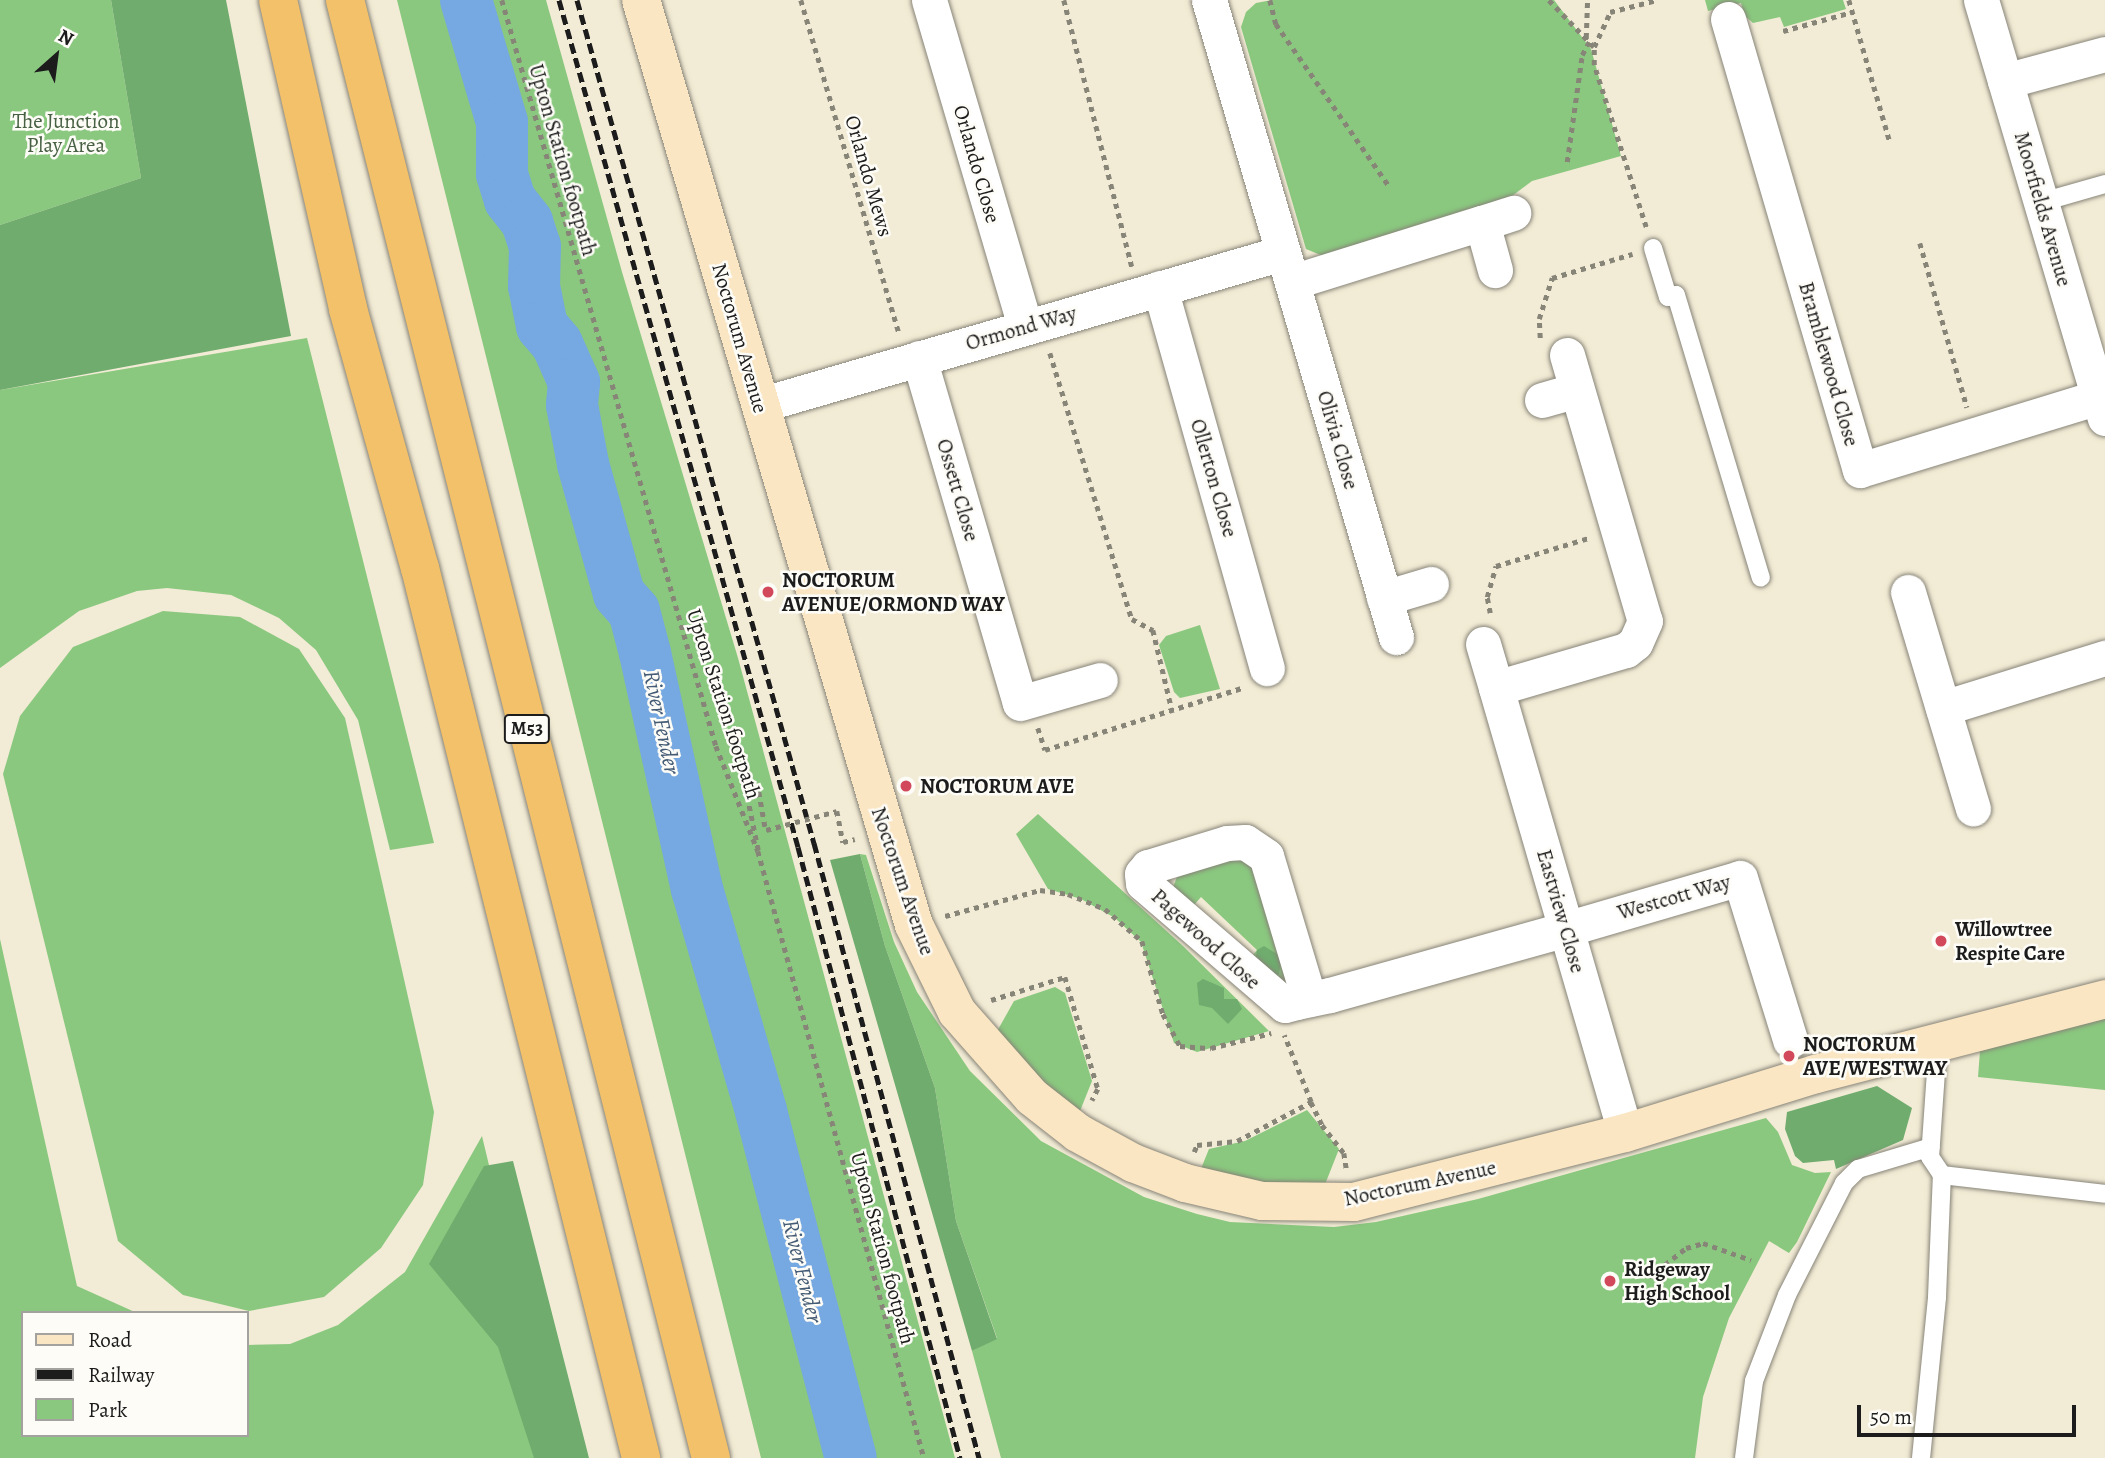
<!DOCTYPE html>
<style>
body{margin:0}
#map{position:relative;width:2105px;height:1458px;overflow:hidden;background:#f2ebd5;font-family:Alegreya,serif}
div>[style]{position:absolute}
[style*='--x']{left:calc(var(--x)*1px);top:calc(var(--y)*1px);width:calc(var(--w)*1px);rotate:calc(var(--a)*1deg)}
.green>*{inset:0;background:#8ac87f}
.forest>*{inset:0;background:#6fac6e}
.river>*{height:52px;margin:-26px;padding:0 26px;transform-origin:26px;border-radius:26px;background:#76a8e1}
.path>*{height:4.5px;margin-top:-2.25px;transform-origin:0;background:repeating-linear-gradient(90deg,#878478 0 5px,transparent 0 10px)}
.roads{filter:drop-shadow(0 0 2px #878478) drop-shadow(0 0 2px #878478)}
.lane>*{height:18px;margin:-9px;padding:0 9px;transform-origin:9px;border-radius:9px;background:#fff}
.street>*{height:35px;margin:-17.5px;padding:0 17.5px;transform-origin:17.5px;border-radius:17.5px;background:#fff}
.secondary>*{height:38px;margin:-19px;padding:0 19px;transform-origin:19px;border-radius:19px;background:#fbe6c4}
.highway>*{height:38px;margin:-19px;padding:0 19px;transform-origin:19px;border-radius:19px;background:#f4c16b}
.rail>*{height:5px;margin-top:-2.5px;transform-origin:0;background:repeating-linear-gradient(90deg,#1c1c1c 0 10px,transparent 0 15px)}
.path-bridge>*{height:4.5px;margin-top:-2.25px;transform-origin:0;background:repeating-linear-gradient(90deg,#878478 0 5px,transparent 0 10px)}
.dots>*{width:19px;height:19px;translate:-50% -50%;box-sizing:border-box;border:4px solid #fdfcf7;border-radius:50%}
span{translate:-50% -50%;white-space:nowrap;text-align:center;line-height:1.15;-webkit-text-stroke:5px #fdfcf7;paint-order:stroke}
.shield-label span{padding:2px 5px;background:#fdfcf7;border:2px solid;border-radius:5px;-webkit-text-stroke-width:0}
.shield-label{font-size:19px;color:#1c1c1c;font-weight:700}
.park-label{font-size:21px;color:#486144}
.street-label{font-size:21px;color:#1c1c1c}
.poi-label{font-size:21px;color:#1c1c1c;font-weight:700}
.left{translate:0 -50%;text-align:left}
.water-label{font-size:23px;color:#445b75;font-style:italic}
.legend{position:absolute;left:21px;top:1311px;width:228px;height:126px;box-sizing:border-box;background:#fdfcf7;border:2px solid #a3a29f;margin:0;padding:9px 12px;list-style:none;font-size:21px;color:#1c1c1c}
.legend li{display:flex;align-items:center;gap:14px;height:35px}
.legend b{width:35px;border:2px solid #a3a29f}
.north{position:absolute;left:21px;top:21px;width:70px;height:70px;-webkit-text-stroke:5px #fdfcf7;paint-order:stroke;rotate:28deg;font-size:19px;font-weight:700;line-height:28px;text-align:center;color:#1c1c1c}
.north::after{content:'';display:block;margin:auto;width:24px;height:32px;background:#1c1c1c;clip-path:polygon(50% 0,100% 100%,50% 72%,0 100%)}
.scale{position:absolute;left:1857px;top:1405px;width:219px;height:32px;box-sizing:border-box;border:4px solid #1c1c1c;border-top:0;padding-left:9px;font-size:21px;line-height:24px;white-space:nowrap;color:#1c1c1c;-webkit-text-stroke:5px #fdfcf7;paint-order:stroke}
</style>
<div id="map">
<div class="green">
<div style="clip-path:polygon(0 0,111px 0,141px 178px,0 225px)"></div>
<div style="clip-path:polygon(397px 0,546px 0,622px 272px,738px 658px,955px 1458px,761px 1458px)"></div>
<div style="clip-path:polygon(1272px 0,1554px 0,1591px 49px,1621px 156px,1532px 181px,1512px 196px,1323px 256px,1306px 249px,1241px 27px,1246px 12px,1256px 3px)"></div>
<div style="clip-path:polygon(1705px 0,1843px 0,1846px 9px,1784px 27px,1780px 17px,1753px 23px,1744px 15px,1741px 3px,1708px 11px)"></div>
<div style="clip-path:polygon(307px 338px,434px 843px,390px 850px,358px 720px,316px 650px,279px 618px,231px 595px,167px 588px,137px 591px,79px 611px,0 668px,0 390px)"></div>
<div style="clip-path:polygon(163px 611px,240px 617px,299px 649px,345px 718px,434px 1112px,423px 1185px,381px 1248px,324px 1297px,249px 1311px,183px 1295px,118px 1241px,3px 774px,20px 716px,73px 647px)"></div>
<div style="clip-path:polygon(1200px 625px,1220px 689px,1180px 698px,1174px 692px,1159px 645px,1166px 636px)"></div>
<div style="clip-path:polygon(1038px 814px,1183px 946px,1269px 1031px,1197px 1052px,1174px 1043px,1141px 942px,1115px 918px,1081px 899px,1048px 889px,1016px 834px)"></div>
<div style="clip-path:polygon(860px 854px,866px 855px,894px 942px,917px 992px,970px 1071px,1041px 1141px,1144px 1197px,1197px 1214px,1230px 1222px,1334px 1227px,1376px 1222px,1478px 1199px,1766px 1118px,1778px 1132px,1792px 1165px,1815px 1173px,1831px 1172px,1797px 1242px,1789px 1253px,1769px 1241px,1729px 1318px,1703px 1397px,1695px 1458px,1001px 1458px,972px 1351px,997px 1338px,956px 1221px,935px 1088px,885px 946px)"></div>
<div style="clip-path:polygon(1226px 858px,1243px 860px,1258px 874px,1286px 980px,1281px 988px,1244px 966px,1257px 950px,1201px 897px,1187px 913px,1171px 893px,1178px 874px)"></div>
<div style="clip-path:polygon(0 939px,77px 1286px,137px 1313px,23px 1313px,23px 1435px,247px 1435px,247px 1345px,290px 1344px,338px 1325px,405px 1272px,482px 1136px,559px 1458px,0 1458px)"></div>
<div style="clip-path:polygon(1055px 987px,1065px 993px,1092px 1081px,1078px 1116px,995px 1035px,1014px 1001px)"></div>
<div style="clip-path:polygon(2105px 1018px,2105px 1090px,1978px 1077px,1980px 1051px)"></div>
<div style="clip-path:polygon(1307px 1110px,1339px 1149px,1322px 1192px,1198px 1176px,1209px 1149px,1245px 1141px)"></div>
</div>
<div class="forest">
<div style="clip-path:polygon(111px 0,226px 0,291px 336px,0 390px,0 225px,141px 178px)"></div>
<div style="clip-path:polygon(860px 854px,885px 946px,935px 1088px,956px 1221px,997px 1339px,972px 1351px,830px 860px)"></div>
<div style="clip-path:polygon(1264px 946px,1282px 957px,1279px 974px,1269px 986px,1253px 973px,1257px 950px)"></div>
<div style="clip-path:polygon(1203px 979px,1224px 988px,1224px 999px,1237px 999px,1242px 1009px,1228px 1024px,1212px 1008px,1199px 1005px,1197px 983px)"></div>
<div style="clip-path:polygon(1877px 1086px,1912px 1108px,1903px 1140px,1836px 1169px,1834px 1160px,1803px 1163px,1795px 1156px,1785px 1129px,1787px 1112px)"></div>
<div style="clip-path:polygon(513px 1161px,589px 1458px,534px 1458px,498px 1347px,429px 1264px,484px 1166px)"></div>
</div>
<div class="river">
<div style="--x:466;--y:0;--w:127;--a:73.6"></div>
<div style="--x:502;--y:122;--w:52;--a:90"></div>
<div style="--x:502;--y:174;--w:27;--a:73"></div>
<div style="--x:510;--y:200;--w:28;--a:52"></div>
<div style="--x:527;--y:222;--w:25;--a:72"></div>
<div style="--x:535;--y:246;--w:40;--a:91.4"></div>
<div style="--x:534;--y:286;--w:41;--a:78.7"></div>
<div style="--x:542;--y:326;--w:23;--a:50"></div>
<div style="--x:557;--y:344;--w:42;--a:65.9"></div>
<div style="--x:574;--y:382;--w:23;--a:95"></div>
<div style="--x:572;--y:405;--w:60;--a:79.4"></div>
<div style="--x:583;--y:464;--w:135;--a:74.5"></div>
<div style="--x:619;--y:594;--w:23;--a:49"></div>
<div style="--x:634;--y:611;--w:43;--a:75.3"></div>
<div style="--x:645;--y:653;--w:242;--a:77.6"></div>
<div style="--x:697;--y:889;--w:231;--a:73.9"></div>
<div style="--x:761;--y:1111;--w:358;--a:75.5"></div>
</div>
<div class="path">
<div style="--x:502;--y:0;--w:776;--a:73.99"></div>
<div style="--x:716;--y:746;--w:113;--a:68.2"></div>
<div style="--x:758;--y:851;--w:629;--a:74.7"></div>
<div style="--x:801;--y:0;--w:348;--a:73.6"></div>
<div style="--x:1064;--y:0;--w:275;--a:75.7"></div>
<div style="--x:1270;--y:0;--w:25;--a:76"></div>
<div style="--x:1276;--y:24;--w:198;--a:55.1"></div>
<div style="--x:1549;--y:0;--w:65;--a:46.2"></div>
<div style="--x:1849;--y:0;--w:148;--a:73.9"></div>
<div style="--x:1783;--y:31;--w:72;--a:-15.4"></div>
<div style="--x:1586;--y:38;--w:38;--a:-88"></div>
<div style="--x:1567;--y:162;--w:108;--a:-82"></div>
<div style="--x:1582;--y:55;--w:15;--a:-62"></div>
<div style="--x:1646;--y:227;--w:170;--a:-107.8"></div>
<div style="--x:1594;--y:65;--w:18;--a:-90"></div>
<div style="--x:1594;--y:47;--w:38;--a:-65"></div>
<div style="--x:1610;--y:12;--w:49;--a:-14.3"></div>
<div style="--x:1920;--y:243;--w:171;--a:74"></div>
<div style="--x:1540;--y:338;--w:19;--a:-93"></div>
<div style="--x:1539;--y:319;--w:43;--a:-72.4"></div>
<div style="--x:1552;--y:278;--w:84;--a:-16.7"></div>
<div style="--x:1050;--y:353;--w:278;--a:72.9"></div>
<div style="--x:1132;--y:619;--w:24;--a:28"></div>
<div style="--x:1153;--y:630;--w:82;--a:76.6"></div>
<div style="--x:1490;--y:613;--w:16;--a:-101"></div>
<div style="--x:1487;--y:597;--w:32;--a:-74"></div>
<div style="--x:1496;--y:566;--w:97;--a:-16.8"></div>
<div style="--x:1038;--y:728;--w:23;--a:72"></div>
<div style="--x:1045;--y:750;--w:207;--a:-17.5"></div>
<div style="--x:837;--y:811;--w:32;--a:79"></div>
<div style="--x:843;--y:842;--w:12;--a:-14"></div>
<div style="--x:758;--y:850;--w:54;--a:-101.7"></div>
<div style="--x:747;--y:797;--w:13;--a:-23"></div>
<div style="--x:759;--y:792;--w:39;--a:80"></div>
<div style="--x:945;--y:916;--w:98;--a:-15.3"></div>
<div style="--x:1040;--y:890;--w:28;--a:8"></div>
<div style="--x:1068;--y:894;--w:40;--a:22"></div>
<div style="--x:1105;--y:909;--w:49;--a:40.9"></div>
<div style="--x:1142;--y:941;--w:76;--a:74"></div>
<div style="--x:1163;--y:1014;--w:36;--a:62"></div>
<div style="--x:1180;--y:1046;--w:31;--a:4"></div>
<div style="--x:1211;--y:1048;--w:62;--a:-14"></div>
<div style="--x:991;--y:1000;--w:77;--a:-17.3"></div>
<div style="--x:1065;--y:977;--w:117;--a:73.6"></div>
<div style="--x:1098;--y:1089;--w:13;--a:117"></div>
<div style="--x:1311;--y:1102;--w:25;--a:64"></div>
<div style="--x:1322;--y:1125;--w:36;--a:52"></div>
<div style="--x:1344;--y:1153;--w:18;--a:81"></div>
<div style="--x:1194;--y:1152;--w:8;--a:-67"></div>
<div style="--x:1197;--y:1145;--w:40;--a:-5.7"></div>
<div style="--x:1237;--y:1141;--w:84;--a:-27.8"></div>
<div style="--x:1311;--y:1102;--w:72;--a:-111.9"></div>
<div style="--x:1649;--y:1277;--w:47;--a:-38.1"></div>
<div style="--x:1686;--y:1248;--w:18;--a:-16"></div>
<div style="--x:1703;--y:1243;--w:51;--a:19.5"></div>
</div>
<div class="roads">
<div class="lane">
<div style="--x:2042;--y:202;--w:66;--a:-15.9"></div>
<div style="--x:1653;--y:248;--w:51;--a:73"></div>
<div style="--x:1668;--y:297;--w:8;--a:-14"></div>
<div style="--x:1676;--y:295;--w:295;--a:73.3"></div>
<div style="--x:1938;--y:1043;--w:114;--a:94"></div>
<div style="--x:1930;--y:1157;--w:22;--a:56"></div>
<div style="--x:1942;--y:1175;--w:164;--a:6.6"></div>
<div style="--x:1744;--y:1458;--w:78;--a:-82.6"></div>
<div style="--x:1754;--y:1381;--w:92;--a:-69"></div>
<div style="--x:1787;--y:1295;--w:126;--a:-63"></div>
<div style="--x:1844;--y:1183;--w:20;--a:-45"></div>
<div style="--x:1858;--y:1169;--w:76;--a:-16.8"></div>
<div style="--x:1921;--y:1458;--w:162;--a:-84.3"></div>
<div style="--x:1937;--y:1297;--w:122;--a:-87.7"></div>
</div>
<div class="street">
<div style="--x:929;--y:0;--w:341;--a:73.6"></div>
<div style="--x:1209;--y:0;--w:664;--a:73.64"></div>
<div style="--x:1981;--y:0;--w:436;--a:73.5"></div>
<div style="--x:1728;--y:19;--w:470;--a:73.7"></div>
<div style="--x:1860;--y:470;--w:250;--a:-17"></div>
<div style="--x:2005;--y:81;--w:104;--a:-15.1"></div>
<div style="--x:1482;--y:223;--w:33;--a:-18"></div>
<div style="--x:1292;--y:282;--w:199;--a:-17.3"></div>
<div style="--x:1482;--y:223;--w:49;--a:74.5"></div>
<div style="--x:1160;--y:288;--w:395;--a:74.3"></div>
<div style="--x:1567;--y:355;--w:277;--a:73.7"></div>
<div style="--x:1645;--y:621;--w:24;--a:114"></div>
<div style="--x:1635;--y:643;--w:11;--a:142"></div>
<div style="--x:1626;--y:650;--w:135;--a:163.7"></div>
<div style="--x:1496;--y:688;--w:463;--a:73.8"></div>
<div style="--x:919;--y:358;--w:359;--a:73.7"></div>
<div style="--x:1020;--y:703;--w:83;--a:-16"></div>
<div style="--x:1542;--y:400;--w:36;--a:-16"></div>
<div style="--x:760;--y:405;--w:544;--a:-16.23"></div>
<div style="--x:1908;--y:592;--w:226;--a:73.3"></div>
<div style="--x:1384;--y:598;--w:49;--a:-16.6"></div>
<div style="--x:1483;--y:644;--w:46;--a:73.5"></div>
<div style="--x:1943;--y:708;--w:170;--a:-17.2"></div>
<div style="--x:1309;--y:999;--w:149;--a:-106.7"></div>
<div style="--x:1266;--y:856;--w:25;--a:-146"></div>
<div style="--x:1245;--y:842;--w:18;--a:177"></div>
<div style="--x:1227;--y:843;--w:83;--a:163.1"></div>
<div style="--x:1148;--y:867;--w:9;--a:131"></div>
<div style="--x:1142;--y:874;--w:9;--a:84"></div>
<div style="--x:1143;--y:883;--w:187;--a:40.7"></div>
<div style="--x:1285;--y:1005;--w:12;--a:-14"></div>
<div style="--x:1297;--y:1002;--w:34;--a:-12"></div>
<div style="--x:1330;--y:995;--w:245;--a:-15.6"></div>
<div style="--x:1566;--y:929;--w:181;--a:-16.3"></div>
<div style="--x:1740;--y:878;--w:170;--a:72.8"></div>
</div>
<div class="secondary">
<div style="--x:641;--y:0;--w:964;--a:73.56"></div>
<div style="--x:914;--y:925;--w:97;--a:63.7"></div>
<div style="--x:957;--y:1012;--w:113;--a:48.6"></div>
<div style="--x:1032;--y:1097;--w:58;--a:38"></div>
<div style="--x:1078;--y:1133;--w:63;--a:28.6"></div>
<div style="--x:1133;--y:1163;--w:56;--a:21"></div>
<div style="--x:1185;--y:1183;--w:79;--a:13.2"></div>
<div style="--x:1262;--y:1201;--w:92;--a:0.6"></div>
<div style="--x:1354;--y:1202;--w:280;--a:-14.3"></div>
<div style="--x:1625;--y:1133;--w:200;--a:-17.2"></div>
<div style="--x:1816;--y:1074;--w:299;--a:-14.5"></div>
</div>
<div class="highway">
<div style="--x:278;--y:0;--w:317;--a:77.2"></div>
<div style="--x:348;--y:309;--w:269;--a:74.5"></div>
<div style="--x:420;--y:568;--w:917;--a:76.05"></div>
<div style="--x:345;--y:0;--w:1503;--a:75.91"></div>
</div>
</div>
<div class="rail">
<div style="--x:559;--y:0;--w:880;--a:74.24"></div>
<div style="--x:798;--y:847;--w:632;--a:75.15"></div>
<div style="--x:577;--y:0;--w:876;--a:74.3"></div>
<div style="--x:814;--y:843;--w:637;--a:74.98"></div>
</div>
<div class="path-bridge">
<div style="--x:766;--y:830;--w:73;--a:-15"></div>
</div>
<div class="dots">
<div style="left:768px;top:592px;background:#d1495b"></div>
<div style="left:906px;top:786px;background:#d1495b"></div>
<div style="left:1941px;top:941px;background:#d1495b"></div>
<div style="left:1789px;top:1056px;background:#d1495b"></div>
<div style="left:1610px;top:1281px;background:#d1495b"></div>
</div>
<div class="shield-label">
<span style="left:527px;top:729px">M53</span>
</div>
<div class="park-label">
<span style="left:66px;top:133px">The Junction<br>Play Area</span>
</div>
<div class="street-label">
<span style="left:563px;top:160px;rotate:74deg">Upton Station footpath</span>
<span style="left:977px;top:164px;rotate:74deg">Orlando Close</span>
<span style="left:869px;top:176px;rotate:74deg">Orlando Mews</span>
<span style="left:2043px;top:209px;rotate:74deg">Moorfields Avenue</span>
<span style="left:1021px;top:328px;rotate:-16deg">Ormond Way</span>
<span style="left:740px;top:338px;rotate:74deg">Noctorum Avenue</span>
<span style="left:1829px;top:364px;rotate:74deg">Bramblewood Close</span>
<span style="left:1338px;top:440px;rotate:74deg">Olivia Close</span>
<span style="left:1214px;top:478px;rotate:74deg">Ollerton Close</span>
<span style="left:958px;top:490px;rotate:74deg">Ossett Close</span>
<span style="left:724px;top:704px;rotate:72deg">Upton Station footpath</span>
<span style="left:903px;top:881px;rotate:71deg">Noctorum Avenue</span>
<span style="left:1674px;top:897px;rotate:-16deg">Westcott Way</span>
<span style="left:1561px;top:911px;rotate:74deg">Eastview Close</span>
<span style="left:1206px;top:939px;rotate:42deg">Pagewood Close</span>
<span style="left:1420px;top:1183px;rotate:-12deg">Noctorum Avenue</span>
<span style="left:883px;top:1248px;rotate:75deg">Upton Station footpath</span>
</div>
<div class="poi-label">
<span class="left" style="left:782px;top:592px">NOCTORUM<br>AVENUE/ORMOND WAY</span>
<span class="left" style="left:920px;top:786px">NOCTORUM AVE</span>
<span class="left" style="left:1955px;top:941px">Willowtree<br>Respite Care</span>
<span class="left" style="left:1803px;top:1056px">NOCTORUM<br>AVE/WESTWAY</span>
<span class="left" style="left:1624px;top:1281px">Ridgeway<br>High School</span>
</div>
<div class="water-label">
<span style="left:661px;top:722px;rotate:78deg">River Fender</span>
<span style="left:802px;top:1271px;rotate:76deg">River Fender</span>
</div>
<ul class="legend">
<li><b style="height:9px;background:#fbe6c4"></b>Road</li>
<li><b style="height:9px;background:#1c1c1c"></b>Railway</li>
<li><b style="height:19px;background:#8ac87f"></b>Park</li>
</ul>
<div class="north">N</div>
<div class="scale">50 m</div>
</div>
